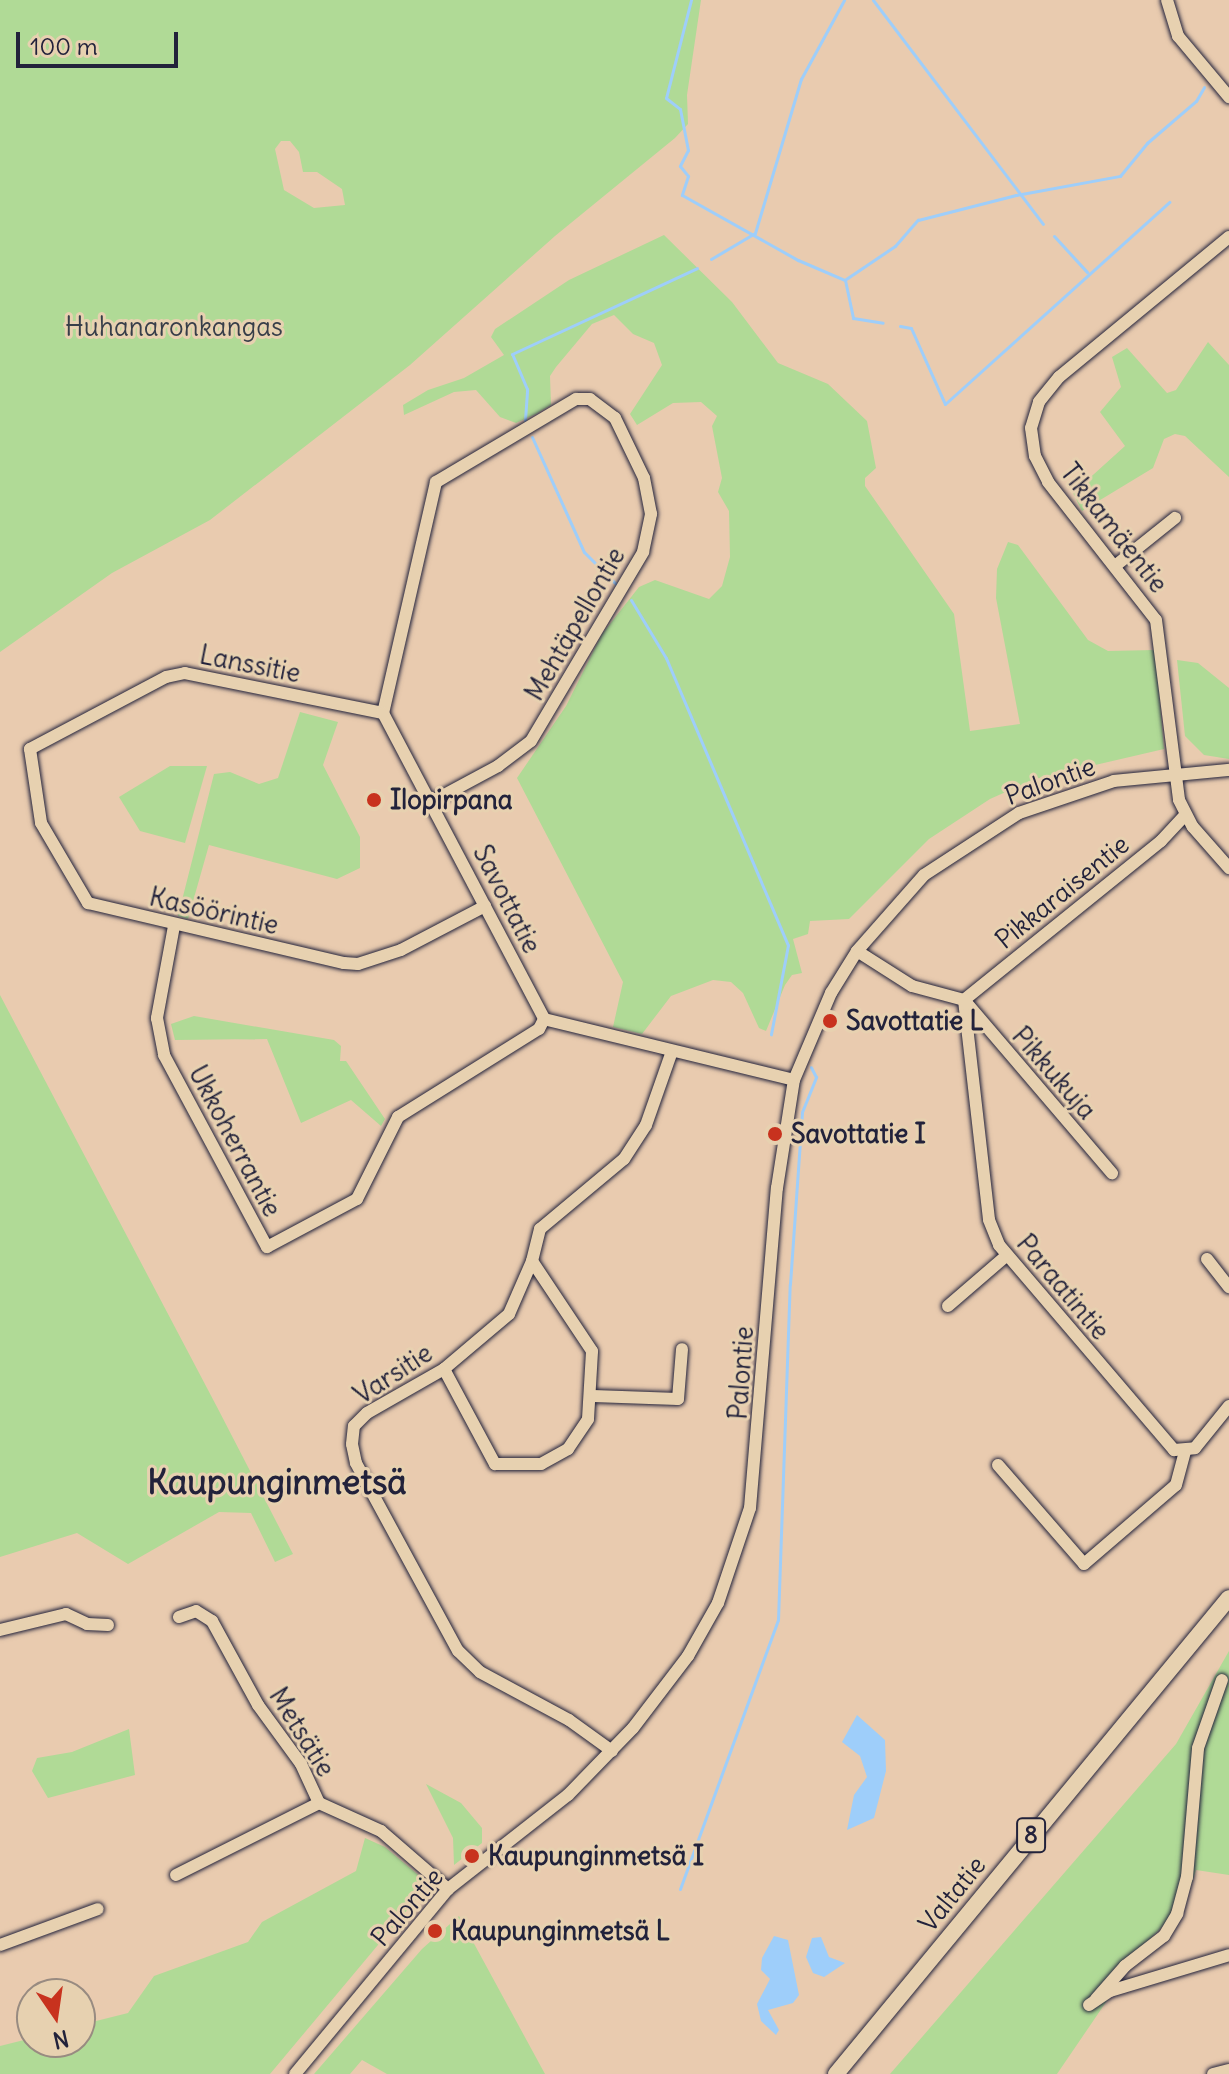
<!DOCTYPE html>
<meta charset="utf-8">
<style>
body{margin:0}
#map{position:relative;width:1229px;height:2074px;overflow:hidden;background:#e9cbaf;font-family:Delius,sans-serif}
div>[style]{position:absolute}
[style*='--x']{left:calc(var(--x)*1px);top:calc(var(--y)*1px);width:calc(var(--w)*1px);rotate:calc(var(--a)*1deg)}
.green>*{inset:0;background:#b0da96}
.water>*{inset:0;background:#9ecefa}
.stream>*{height:3px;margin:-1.5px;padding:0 1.5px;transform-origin:1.5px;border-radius:1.5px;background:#9ecefa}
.roads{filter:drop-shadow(0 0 2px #22223b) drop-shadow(0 0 2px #22223b)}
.minor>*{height:12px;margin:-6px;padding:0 6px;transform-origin:6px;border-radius:6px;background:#e7d1b0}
.highway>*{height:16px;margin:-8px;padding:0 8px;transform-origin:8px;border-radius:8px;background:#e7d1b0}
.dots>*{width:22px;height:22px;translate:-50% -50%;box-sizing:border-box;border:4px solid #e7d1b0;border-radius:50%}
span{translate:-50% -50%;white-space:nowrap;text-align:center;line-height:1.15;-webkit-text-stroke:6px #e7d1b0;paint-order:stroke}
.shield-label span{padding:2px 6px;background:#e7d1b0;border:2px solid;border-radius:6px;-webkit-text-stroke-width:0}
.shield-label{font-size:24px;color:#22223b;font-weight:700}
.park-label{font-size:26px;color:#373e49}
.street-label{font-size:26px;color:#22223b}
.poi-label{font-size:26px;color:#22223b;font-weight:700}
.left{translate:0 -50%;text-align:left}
.district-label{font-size:34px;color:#22223b;font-weight:700}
.north{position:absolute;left:16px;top:1978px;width:80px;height:80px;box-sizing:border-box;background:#e7d1b0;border:2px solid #988b81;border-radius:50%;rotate:167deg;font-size:22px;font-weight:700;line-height:32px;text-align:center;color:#22223b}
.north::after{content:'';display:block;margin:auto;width:28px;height:36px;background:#c8321e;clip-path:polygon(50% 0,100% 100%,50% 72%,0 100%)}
.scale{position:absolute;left:16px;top:32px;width:162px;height:36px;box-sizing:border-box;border:4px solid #22223b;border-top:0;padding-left:10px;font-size:24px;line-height:28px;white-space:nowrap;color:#22223b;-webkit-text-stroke:6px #e7d1b0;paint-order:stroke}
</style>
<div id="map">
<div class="green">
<div style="clip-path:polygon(evenodd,0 0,701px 0,687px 95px,688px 124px,675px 138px,555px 236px,410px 365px,210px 520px,112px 573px,0 652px,0 0,290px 141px,299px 152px,303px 172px,317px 172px,342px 189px,345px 205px,314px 208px,284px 190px,275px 149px,281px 141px,290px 141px)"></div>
<div style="clip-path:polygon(664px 235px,732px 302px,778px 363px,828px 384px,867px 421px,876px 468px,865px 478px,865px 486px,954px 614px,970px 731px,1020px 724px,996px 598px,997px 569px,1008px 542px,1018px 545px,1088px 640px,1108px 651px,1154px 650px,1158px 681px,1164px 749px,1035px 779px,990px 799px,929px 839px,849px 919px,810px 921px,808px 934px,793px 939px,802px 973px,792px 975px,785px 985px,766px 1031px,759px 1028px,743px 993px,731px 982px,713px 980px,671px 996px,642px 1034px,613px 1027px,623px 982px,517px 778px,566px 706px,602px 634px,639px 587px,655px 580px,709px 599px,722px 586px,730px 557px,729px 511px,718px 492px,722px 478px,712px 426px,717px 416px,701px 402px,673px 403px,637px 425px,630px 414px,662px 365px,654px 343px,633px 334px,614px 315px,592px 324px,556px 367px,550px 376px,551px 405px,536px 414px,516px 423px,500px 417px,476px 390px,454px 392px,404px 415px,403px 405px,428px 390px,464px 378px,504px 355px,491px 337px,495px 329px,569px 280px)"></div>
<div style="clip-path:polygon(1208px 342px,1229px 365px,1229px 477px,1185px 436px,1175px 434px,1164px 439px,1153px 468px,1082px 511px,1073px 493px,1125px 446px,1100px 412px,1121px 387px,1112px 357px,1127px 348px,1167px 393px,1176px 390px)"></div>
<div style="clip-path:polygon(1177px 660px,1198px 663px,1229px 688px,1229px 759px,1204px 755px,1185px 736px)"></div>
<div style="clip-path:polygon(300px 712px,338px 722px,323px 765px,360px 837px,360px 868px,337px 879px,209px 845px,188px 919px,178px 916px,214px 774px,230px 772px,259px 784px,278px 778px)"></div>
<div style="clip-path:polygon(170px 766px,207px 766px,185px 843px,140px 831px,119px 797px)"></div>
<div style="clip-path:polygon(0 995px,217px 1407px,293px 1554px,275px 1562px,251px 1513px,219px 1512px,128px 1564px,77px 1533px,0 1557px)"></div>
<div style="clip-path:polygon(194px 1016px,334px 1040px,341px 1046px,340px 1061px,346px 1061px,385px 1119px,381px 1126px,351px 1100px,301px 1123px,267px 1039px,175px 1040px,171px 1024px)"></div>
<div style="clip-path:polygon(1229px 1651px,1229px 1875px,1196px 1870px,1185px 1904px,1147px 1942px,1057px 2074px,890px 2074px,1176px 1744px)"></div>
<div style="clip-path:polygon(129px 1729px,135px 1775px,48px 1798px,32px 1771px,37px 1758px,72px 1752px)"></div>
<div style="clip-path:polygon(426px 1784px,461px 1803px,482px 1828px,482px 1843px,454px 1865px,453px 1838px)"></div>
<div style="clip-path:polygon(365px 1838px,385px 1847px,429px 1884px,270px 2074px,0 2074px,0 2046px,32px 2038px,32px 2042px,80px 2042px,80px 2025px,128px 2013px,154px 1976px,248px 1942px,262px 1922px,356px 1871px)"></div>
<div style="clip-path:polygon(459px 1916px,545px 2074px,387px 2074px,362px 2060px,350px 2074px,314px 2074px,422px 1949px)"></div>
</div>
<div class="water">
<div style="clip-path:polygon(857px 1715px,885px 1740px,886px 1771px,874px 1818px,847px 1830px,854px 1795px,867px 1777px,860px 1756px,842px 1742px)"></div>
<div style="clip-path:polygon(774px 1936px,788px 1940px,799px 1995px,793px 2003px,768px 2010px,779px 2030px,776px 2035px,761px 2021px,757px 2004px,770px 1979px,761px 1970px,762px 1958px)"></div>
<div style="clip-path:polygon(821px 1937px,829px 1957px,845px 1963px,824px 1977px,813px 1973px,806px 1957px,812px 1938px)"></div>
</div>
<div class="stream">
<div style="--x:691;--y:0;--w:101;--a:104.3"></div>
<div style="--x:666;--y:98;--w:18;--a:38"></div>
<div style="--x:680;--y:109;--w:42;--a:79"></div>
<div style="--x:688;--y:150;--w:18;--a:117"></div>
<div style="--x:680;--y:166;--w:13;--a:51"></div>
<div style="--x:688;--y:176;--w:20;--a:108"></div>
<div style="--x:682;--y:195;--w:133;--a:29.3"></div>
<div style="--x:798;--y:260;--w:51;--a:23.1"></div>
<div style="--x:845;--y:280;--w:39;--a:78"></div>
<div style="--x:853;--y:318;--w:30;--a:9"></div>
<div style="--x:873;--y:0;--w:281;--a:52.8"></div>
<div style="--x:1054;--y:236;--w:49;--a:47.5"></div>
<div style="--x:711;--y:259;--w:51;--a:-30.6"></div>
<div style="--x:755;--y:233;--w:161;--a:-73.4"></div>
<div style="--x:801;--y:79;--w:90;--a:-61.4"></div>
<div style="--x:846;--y:279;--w:59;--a:-34"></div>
<div style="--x:895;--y:246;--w:35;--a:-49"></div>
<div style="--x:918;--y:220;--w:101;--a:-14.3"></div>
<div style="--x:1016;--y:195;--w:106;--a:-10.4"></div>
<div style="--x:1120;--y:176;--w:43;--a:-50.7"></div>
<div style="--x:1147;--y:143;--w:65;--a:-40.6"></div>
<div style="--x:1196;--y:101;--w:16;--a:-60"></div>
<div style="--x:900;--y:326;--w:11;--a:10"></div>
<div style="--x:911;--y:328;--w:83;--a:65.9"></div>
<div style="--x:945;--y:404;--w:302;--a:-42"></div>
<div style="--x:525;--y:420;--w:31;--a:-86"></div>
<div style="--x:527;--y:389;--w:38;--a:-113"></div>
<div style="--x:512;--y:354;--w:204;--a:-24.9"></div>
<div style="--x:532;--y:437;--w:126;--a:65.7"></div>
<div style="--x:584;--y:552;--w:48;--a:45"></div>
<div style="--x:631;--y:600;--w:68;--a:58.9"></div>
<div style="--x:666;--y:658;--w:312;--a:67"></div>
<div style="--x:788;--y:945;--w:91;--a:100.8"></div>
<div style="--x:680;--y:1889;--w:286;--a:-70"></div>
<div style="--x:778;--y:1620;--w:336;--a:-88"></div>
<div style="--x:790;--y:1284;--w:172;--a:-86"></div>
<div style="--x:802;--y:1112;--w:38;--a:-68"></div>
<div style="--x:816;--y:1077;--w:11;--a:-117"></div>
</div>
<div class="roads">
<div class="minor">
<div style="--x:1167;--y:0;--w:38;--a:73"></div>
<div style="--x:1178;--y:36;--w:80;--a:50.1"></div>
<div style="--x:1229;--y:237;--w:220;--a:140.5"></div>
<div style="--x:1059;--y:377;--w:32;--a:129"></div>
<div style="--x:1039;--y:402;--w:27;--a:107"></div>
<div style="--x:1031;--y:428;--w:28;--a:82"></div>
<div style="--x:1035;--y:456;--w:29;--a:63"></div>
<div style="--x:1048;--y:482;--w:175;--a:52"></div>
<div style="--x:1156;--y:620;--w:181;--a:82.7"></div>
<div style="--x:1179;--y:800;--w:30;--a:63"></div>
<div style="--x:1193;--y:827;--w:55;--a:48.7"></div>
<div style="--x:1115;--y:566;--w:77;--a:-38.7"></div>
<div style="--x:383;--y:713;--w:202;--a:-168.6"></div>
<div style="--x:185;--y:673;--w:19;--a:168"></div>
<div style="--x:166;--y:677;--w:154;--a:152.1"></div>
<div style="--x:30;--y:749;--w:75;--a:81.5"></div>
<div style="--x:41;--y:823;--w:93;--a:59.6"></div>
<div style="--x:88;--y:903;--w:263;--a:13.2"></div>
<div style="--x:344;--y:963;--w:14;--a:4"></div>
<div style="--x:358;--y:964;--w:45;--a:-18"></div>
<div style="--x:401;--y:950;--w:95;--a:-27.6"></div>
<div style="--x:433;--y:801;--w:74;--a:-28.3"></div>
<div style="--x:498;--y:766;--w:41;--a:-37.1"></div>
<div style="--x:531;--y:741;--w:220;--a:-59.3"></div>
<div style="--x:643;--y:552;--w:39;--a:-78"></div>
<div style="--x:651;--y:514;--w:37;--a:-101"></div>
<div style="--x:644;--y:478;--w:67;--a:-115.8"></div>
<div style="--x:615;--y:418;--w:31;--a:-143"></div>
<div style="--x:590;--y:399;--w:14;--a:180"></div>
<div style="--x:576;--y:399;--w:163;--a:149.3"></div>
<div style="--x:436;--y:482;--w:237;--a:102.9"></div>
<div style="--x:383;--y:713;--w:346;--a:62.2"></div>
<div style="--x:544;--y:1019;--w:257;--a:13.7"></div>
<div style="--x:174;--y:926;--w:94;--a:100.5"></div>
<div style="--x:157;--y:1018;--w:38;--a:79"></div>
<div style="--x:164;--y:1055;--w:218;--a:61.8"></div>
<div style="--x:267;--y:1247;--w:102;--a:-28.1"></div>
<div style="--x:357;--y:1199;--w:92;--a:-63.4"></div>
<div style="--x:398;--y:1117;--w:166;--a:-32"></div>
<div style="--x:539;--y:1029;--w:11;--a:-63"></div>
<div style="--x:857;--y:951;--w:65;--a:32.5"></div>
<div style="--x:912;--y:986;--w:54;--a:15.1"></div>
<div style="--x:964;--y:1000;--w:221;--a:83.5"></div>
<div style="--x:989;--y:1220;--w:27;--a:68"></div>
<div style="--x:999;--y:1245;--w:270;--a:49.5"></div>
<div style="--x:1174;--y:1450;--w:21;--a:-5"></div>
<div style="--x:1195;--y:1448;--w:54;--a:-51"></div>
<div style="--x:964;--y:1000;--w:253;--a:-38.9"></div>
<div style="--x:1161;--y:841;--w:35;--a:-47"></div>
<div style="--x:964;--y:1000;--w:228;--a:49.5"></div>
<div style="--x:1207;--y:1259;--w:36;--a:52"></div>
<div style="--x:948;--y:1306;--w:77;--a:-40.8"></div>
<div style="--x:444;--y:1369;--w:108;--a:61.8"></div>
<div style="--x:495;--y:1464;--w:46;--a:0"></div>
<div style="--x:541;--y:1464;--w:31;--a:-29"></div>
<div style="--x:568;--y:1449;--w:36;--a:-56"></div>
<div style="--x:588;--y:1419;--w:68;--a:-86.6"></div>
<div style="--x:592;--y:1351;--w:108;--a:-123.7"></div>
<div style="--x:593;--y:1396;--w:85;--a:2"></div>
<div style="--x:678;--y:1399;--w:50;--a:-85.4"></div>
<div style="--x:998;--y:1465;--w:131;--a:49"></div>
<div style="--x:1084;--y:1564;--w:121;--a:-40.7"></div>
<div style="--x:1176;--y:1485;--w:34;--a:-75"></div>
<div style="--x:179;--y:1617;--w:18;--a:-19"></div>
<div style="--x:196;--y:1611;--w:19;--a:32"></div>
<div style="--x:212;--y:1621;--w:96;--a:61.3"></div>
<div style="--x:258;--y:1705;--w:73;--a:53.9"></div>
<div style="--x:301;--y:1764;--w:43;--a:65.2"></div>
<div style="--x:319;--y:1803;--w:68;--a:24.3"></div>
<div style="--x:381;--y:1831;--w:89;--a:40.9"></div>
<div style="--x:0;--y:1630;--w:68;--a:-13.6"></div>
<div style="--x:66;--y:1614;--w:23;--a:25"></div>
<div style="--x:87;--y:1624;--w:21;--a:3"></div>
<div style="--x:612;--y:1751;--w:53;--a:-144.2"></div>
<div style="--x:569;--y:1720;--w:101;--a:-151.7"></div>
<div style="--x:480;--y:1672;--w:30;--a:-136"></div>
<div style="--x:458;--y:1651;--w:214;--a:-118.5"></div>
<div style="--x:356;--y:1463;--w:19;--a:-102"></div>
<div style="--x:352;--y:1444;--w:18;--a:-84"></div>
<div style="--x:354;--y:1426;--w:18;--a:-45"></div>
<div style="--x:367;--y:1413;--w:89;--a:-29.7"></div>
<div style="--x:444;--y:1369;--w:85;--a:-40.2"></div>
<div style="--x:509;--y:1314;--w:58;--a:-66.5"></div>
<div style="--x:532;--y:1261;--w:33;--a:-76"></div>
<div style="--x:540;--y:1229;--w:109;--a:-39.8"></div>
<div style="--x:624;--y:1159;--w:40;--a:-57.1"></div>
<div style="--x:646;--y:1125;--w:78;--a:-70.6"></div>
<div style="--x:176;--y:1875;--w:160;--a:-26.7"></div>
<div style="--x:0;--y:1945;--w:104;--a:-20.2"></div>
<div style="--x:1096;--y:1999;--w:44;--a:-48.7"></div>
<div style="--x:1125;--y:1966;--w:49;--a:-37.6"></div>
<div style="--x:1164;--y:1936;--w:26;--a:-59"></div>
<div style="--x:1177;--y:1914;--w:38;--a:-75"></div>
<div style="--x:1187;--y:1877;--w:129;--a:-85.1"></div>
<div style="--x:1198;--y:1748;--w:72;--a:-70.6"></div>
<div style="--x:1089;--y:2005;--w:25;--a:-34"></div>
<div style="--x:1110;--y:1991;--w:124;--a:-16.8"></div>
<div style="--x:295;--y:2074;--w:240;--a:-50.4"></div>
<div style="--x:448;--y:1889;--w:152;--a:-38.1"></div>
<div style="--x:568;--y:1795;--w:93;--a:-45.9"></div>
<div style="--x:633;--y:1728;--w:91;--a:-52.6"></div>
<div style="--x:688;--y:1656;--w:61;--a:-60.5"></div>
<div style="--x:718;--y:1603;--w:100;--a:-71.4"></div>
<div style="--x:750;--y:1508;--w:321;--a:-85.2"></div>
<div style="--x:777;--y:1188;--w:109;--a:-81.1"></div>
<div style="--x:794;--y:1080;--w:95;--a:-67"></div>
<div style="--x:831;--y:993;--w:49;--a:-58.2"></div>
<div style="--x:857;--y:951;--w:101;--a:-48.6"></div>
<div style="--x:924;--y:875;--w:113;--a:-33.1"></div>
<div style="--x:1019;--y:813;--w:100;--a:-18.6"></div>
<div style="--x:1114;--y:781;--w:116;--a:-5.5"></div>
<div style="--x:1213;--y:2074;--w:16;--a:-14"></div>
</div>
<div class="highway">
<div style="--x:836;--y:2074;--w:617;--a:-50.46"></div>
</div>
</div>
<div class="dots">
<div style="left:374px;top:800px;background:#c8321e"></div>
<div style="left:830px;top:1021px;background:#c8321e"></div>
<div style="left:775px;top:1134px;background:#c8321e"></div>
<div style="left:472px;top:1856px;background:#c8321e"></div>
<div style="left:435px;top:1931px;background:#c8321e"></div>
</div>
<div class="shield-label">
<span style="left:1031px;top:1835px">8</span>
</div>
<div class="park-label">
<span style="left:174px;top:327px">Huhanaronkangas</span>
</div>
<div class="street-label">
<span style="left:1114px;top:528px;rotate:52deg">Tikkamäentie</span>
<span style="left:575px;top:624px;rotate:-60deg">Mehtäpellontie</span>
<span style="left:250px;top:664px;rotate:11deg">Lanssitie</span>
<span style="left:1050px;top:781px;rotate:-20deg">Palontie</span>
<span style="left:1062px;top:892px;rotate:-39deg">Pikkaraisentie</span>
<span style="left:507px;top:899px;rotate:63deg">Savottatie</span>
<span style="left:214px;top:911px;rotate:13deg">Kasöörintie</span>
<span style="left:1054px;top:1073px;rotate:49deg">Pikkukuja</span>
<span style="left:235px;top:1141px;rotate:62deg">Ukkoherrantie</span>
<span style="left:1063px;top:1287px;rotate:50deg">Paraatintie</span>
<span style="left:741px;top:1373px;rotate:-86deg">Palontie</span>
<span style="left:393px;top:1374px;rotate:-33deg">Varsitie</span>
<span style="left:302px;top:1732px;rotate:58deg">Metsätie</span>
<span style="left:952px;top:1894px;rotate:-51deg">Valtatie</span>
<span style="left:407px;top:1907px;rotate:-49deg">Palontie</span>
</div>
<div class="poi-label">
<span class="left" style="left:390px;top:800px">Ilopirpana</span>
<span class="left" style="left:846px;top:1021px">Savottatie L</span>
<span class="left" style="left:791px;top:1134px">Savottatie I</span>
<span class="left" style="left:488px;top:1856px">Kaupunginmetsä I</span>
<span class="left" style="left:451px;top:1931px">Kaupunginmetsä L</span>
</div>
<div class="district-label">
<span style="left:277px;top:1482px">Kaupunginmetsä</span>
</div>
<div class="north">N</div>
<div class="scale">100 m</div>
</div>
